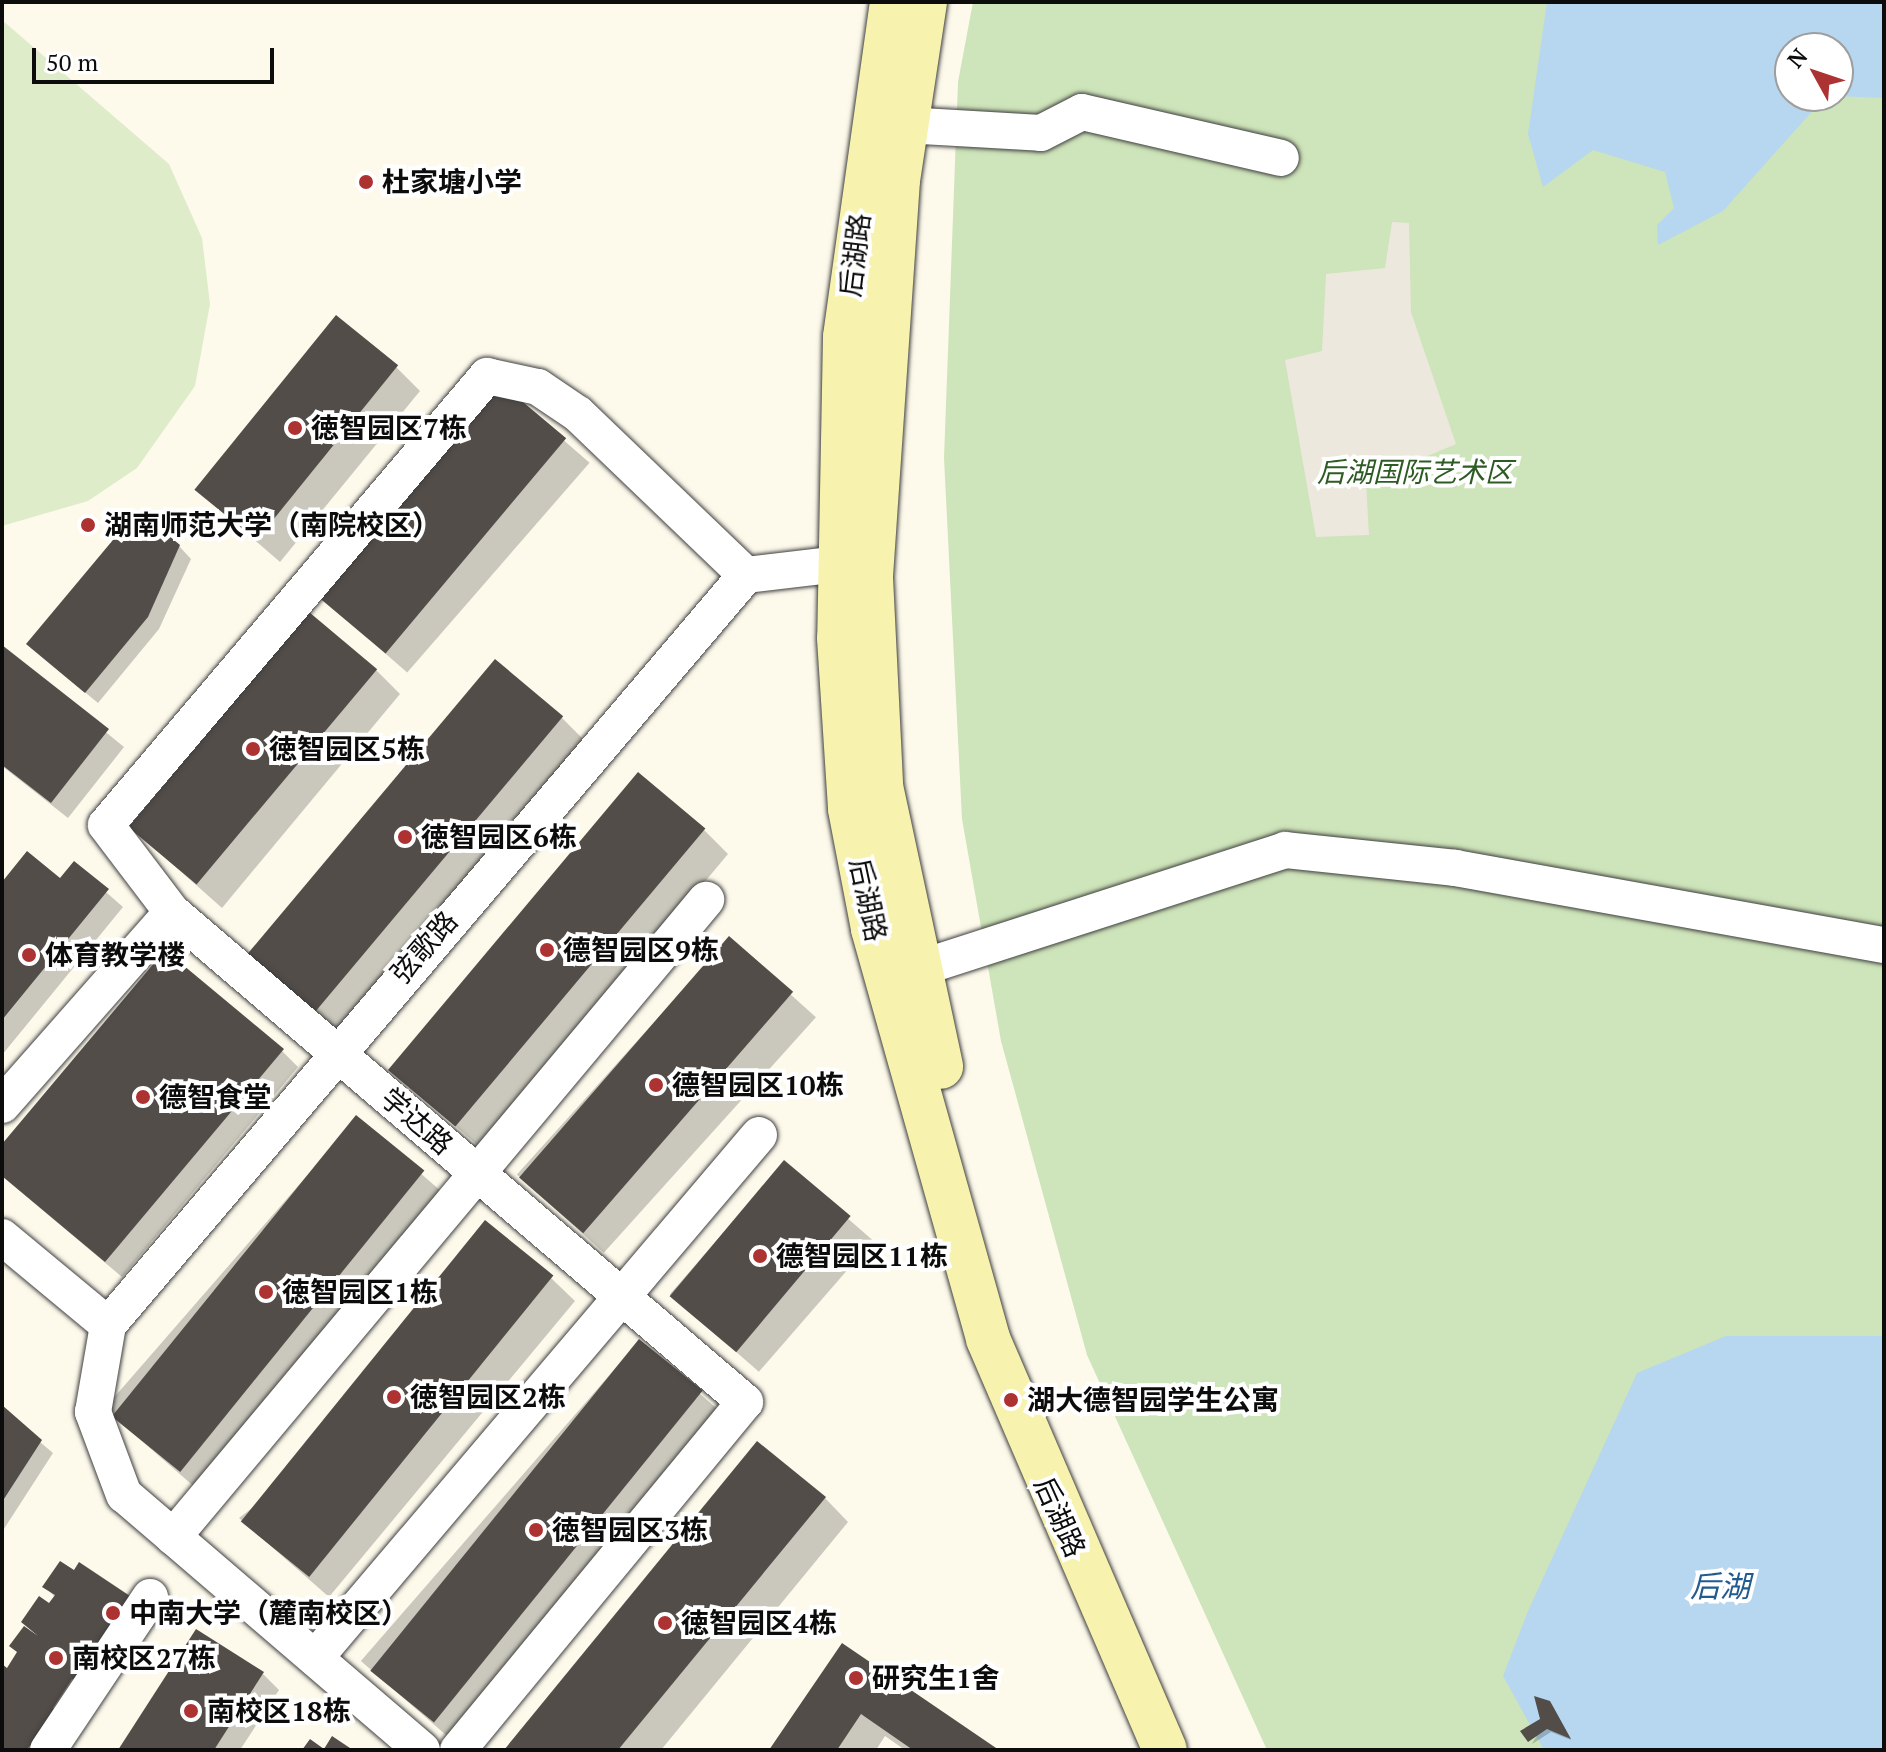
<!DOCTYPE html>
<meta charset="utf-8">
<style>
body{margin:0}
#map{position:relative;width:1886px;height:1752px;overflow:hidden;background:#fdfaec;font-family:"PT Serif","Noto Sans SC",serif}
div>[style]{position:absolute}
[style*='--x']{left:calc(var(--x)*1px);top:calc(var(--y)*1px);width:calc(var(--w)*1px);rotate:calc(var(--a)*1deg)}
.green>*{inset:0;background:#cee4ba}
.pitch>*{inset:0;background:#dfecca}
.plaza>*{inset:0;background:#ece8dd}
.water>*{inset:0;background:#b6d7ef}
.shadow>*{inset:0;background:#0003;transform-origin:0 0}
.building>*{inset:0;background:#534d49;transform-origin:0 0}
.roads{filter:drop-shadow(0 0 2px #3f3f3f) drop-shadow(0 0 2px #3f3f3f)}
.minor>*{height:36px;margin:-18px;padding:0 18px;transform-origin:18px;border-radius:18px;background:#fff}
.secondary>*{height:44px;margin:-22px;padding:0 22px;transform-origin:22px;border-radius:22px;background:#f7f2ae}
.dots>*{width:22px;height:22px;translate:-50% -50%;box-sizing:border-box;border:4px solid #fff;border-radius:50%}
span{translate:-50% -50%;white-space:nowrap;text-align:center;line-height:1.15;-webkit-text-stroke:8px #fff;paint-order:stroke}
.poi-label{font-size:28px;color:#0c0c0c;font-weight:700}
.left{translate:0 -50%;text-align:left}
.street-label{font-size:28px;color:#0c0c0c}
.park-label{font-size:28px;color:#2d5c23;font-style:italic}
.water-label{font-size:30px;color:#225b90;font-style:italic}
.frame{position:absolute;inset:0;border:4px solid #0c0c0c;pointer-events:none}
.north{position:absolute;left:1774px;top:32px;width:80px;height:80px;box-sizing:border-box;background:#fff;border:2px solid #9e9e9e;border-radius:50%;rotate:310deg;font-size:22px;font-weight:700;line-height:32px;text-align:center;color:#0c0c0c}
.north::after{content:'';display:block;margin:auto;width:28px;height:36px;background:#ad3333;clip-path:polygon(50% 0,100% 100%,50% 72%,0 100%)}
.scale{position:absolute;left:32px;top:48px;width:242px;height:36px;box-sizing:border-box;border:4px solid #0c0c0c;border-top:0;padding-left:10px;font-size:24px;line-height:28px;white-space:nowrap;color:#0c0c0c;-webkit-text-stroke:6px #fff;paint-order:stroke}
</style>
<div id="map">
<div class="green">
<div style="clip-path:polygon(evenodd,973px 2px,1884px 2px,1884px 1750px,1267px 1750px,1087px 1355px,1001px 1041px,962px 819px,944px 458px,958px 82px,973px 2px,1790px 48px,1838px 48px,1838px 96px,1790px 96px,1790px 48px)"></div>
</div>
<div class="pitch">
<div style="clip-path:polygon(2px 20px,169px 164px,202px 238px,210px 304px,195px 386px,137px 468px,88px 501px,2px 526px)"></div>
</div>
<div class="plaza">
<div style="clip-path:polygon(1392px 222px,1409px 223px,1411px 312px,1456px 444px,1366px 482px,1369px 535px,1316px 537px,1285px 360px,1322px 351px,1326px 274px,1385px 268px)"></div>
</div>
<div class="water">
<div style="clip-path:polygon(1547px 2px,1884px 2px,1884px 98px,1835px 96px,1838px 48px,1790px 48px,1790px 96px,1826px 96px,1723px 211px,1658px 245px,1657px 225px,1674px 208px,1665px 172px,1593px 150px,1543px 187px,1528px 134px)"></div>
<div style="clip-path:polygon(1726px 1336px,1884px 1336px,1884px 1750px,1544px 1750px,1503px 1676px,1528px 1611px,1637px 1373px)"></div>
</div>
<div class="shadow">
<div style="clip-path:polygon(396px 367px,420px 391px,280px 562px,196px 489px)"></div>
<div style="left:499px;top:384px;width:120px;height:278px;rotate:41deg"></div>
<div style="clip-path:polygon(179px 546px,191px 559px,159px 629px,98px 703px,41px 656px)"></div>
<div style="clip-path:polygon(2px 647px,124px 747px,68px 818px,2px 766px)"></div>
<div style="clip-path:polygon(376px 670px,400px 694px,222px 908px,132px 828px)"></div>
<div style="clip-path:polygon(561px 717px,585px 741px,339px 1036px,273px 981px)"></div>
<div style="clip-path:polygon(704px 830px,728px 854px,482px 1149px,392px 1071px)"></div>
<div style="clip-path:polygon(74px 864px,123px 907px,2px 1055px,2px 885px,60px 881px)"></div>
<div style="left:729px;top:939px;width:117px;height:317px;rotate:42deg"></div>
<div style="clip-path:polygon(282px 1051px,298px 1067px,122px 1277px,2px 1176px,2px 1148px)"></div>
<div style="left:357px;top:1118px;width:118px;height:385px;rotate:41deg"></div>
<div style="left:784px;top:1163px;width:118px;height:174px;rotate:41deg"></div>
<div style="clip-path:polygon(551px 1278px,575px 1301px,329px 1597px,239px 1518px)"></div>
<div style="left:639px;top:1341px;width:114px;height:424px;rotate:41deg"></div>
<div style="clip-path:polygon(2px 1410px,53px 1453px,2px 1532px)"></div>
<div style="clip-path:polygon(825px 1498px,848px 1522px,661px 1750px,507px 1750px)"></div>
<div style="clip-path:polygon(45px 1587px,138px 1643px,63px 1750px,2px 1750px,2px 1667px,7px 1671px,37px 1635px,55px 1597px)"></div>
<div style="clip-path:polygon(843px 1646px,996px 1750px,905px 1750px,885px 1736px,876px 1750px,771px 1750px)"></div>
<div style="clip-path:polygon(263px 1674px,279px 1690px,240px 1750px,121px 1750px)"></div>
<div style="clip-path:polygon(1553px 1707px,1571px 1740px,1551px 1732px,1532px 1744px)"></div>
</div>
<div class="building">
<div style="left:336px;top:315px;width:80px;height:225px;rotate:39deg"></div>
<div style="left:498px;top:381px;width:89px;height:281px;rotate:40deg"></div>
<div style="clip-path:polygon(138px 510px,180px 545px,148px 617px,85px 693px,26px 644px)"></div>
<div style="left:309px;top:612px;width:89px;height:281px;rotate:40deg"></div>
<div style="clip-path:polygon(2px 645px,109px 729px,51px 803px,2px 765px)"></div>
<div style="left:495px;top:659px;width:89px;height:388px;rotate:40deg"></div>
<div style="left:638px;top:772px;width:88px;height:389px;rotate:40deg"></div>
<div style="clip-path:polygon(27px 851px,60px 878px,74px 861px,109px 889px,2px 1020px,2px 882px)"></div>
<div style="left:729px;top:936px;width:85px;height:320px;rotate:41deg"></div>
<div style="clip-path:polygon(165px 950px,284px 1049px,105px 1262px,2px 1176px,2px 1144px)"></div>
<div style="left:356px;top:1115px;width:88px;height:388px;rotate:39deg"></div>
<div style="left:784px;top:1160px;width:87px;height:178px;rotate:40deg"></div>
<div style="left:485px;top:1220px;width:88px;height:388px;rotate:39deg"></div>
<div style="left:639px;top:1339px;width:82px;height:427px;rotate:39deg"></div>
<div style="clip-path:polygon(2px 1405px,42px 1440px,2px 1502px)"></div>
<div style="clip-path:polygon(757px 1441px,826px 1497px,618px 1750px,504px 1750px)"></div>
<div style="clip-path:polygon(60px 1561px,74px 1570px,79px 1562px,139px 1602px,81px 1685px,72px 1679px,53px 1708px,61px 1713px,26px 1750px,2px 1750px,2px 1664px,7px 1668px,17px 1652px,9px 1646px,24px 1626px,38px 1636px,21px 1622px,39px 1596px,49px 1603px,55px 1595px,42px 1587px)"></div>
<div style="clip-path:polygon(196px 1629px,264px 1672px,214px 1750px,118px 1750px)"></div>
<div style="clip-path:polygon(842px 1643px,999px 1750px,913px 1750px,861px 1714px,837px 1750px,769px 1750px)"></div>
<div style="clip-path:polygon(1534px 1696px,1550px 1701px,1571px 1739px,1547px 1729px,1528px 1742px,1520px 1731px,1540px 1719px)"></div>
<div style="clip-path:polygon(332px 1736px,353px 1750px,302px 1750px,310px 1739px,324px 1749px)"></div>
</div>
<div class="roads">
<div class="minor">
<div style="--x:904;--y:125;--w:137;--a:3.3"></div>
<div style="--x:1041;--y:133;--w:46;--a:-27.1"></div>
<div style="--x:1082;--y:112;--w:204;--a:13"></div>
<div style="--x:917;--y:969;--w:387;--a:-17.9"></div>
<div style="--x:1285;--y:850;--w:171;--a:6"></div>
<div style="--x:1455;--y:868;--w:436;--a:10.2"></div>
<div style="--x:2;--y:1105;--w:257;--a:-48.6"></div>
<div style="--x:2;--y:1237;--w:138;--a:39.7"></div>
<div style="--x:173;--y:1537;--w:831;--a:-50.08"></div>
<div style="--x:315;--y:1658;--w:686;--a:-49.67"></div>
<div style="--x:48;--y:1750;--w:184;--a:-56.3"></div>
<div style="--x:422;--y:1750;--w:392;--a:-139.4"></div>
<div style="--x:124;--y:1495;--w:89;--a:-110.5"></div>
<div style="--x:93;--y:1412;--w:88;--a:-80.2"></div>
<div style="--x:108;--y:1325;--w:985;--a:-49.61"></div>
<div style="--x:458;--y:1750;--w:451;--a:-50.5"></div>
<div style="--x:745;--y:1402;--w:754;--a:-139.46"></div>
<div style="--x:172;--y:912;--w:109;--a:-127.2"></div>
<div style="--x:106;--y:825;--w:589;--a:-49.68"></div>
<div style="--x:487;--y:376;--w:52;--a:12.2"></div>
<div style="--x:538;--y:387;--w:48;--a:34"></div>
<div style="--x:578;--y:414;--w:233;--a:43.8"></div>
<div style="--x:746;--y:575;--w:94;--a:-6.7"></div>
</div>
<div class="secondary">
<div style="--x:892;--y:2;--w:338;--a:98"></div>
<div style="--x:845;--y:337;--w:301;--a:91.1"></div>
<div style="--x:839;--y:638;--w:171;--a:86.3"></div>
<div style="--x:850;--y:809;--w:122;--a:79.1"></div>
<div style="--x:873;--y:929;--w:426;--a:74.3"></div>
<div style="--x:988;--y:1339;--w:447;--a:66.7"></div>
<div style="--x:925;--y:2;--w:180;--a:98.6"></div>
<div style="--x:898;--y:180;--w:399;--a:93.9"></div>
<div style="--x:871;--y:578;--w:208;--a:87.2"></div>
<div style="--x:881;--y:786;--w:287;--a:77.9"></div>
</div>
</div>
<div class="dots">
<div style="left:366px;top:182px;background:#ad3333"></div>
<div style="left:295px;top:428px;background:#ad3333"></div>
<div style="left:88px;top:525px;background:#ad3333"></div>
<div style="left:253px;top:749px;background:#ad3333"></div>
<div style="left:405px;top:837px;background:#ad3333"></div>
<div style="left:547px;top:950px;background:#ad3333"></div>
<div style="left:29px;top:955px;background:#ad3333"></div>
<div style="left:656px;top:1085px;background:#ad3333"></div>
<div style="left:143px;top:1097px;background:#ad3333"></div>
<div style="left:760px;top:1256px;background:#ad3333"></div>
<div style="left:266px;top:1292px;background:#ad3333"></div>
<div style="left:394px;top:1397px;background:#ad3333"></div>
<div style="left:1011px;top:1400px;background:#ad3333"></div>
<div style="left:536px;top:1530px;background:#ad3333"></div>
<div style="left:113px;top:1613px;background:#ad3333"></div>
<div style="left:665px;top:1623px;background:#ad3333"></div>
<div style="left:56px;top:1658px;background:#ad3333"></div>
<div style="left:856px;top:1678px;background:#ad3333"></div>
<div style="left:191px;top:1711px;background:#ad3333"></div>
</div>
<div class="poi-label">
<span class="left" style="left:382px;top:182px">杜家塘小学</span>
<span class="left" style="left:311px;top:428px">徳智园区7栋</span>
<span class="left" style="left:104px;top:525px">湖南师范大学（南院校区）</span>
<span class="left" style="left:269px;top:749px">徳智园区5栋</span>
<span class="left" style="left:421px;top:837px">徳智园区6栋</span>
<span class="left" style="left:563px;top:950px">德智园区9栋</span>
<span class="left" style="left:45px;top:955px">体育教学楼</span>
<span class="left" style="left:672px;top:1085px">德智园区10栋</span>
<span class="left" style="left:159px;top:1097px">德智食堂</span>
<span class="left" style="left:776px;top:1256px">德智园区11栋</span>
<span class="left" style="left:282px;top:1292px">徳智园区1栋</span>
<span class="left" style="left:410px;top:1397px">徳智园区2栋</span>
<span class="left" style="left:1027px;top:1400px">湖大德智园学生公寓</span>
<span class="left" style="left:552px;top:1530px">徳智园区3栋</span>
<span class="left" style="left:129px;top:1613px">中南大学（麓南校区）</span>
<span class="left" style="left:681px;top:1623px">徳智园区4栋</span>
<span class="left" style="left:72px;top:1658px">南校区27栋</span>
<span class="left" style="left:872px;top:1678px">研究生1舍</span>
<span class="left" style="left:207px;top:1711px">南校区18栋</span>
</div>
<div class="street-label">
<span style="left:855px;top:255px;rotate:-83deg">后湖路</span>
<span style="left:868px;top:900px;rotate:78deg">后湖路</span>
<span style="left:424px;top:947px;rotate:-49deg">弦歌路</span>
<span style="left:417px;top:1121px;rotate:41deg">学达路</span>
<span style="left:1060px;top:1517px;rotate:66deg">后湖路</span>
</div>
<div class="park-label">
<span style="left:1415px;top:472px">后湖国际艺术区</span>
</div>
<div class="water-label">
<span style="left:1720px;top:1586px">后湖</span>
</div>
<div class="frame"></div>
<div class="north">N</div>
<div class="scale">50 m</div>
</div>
